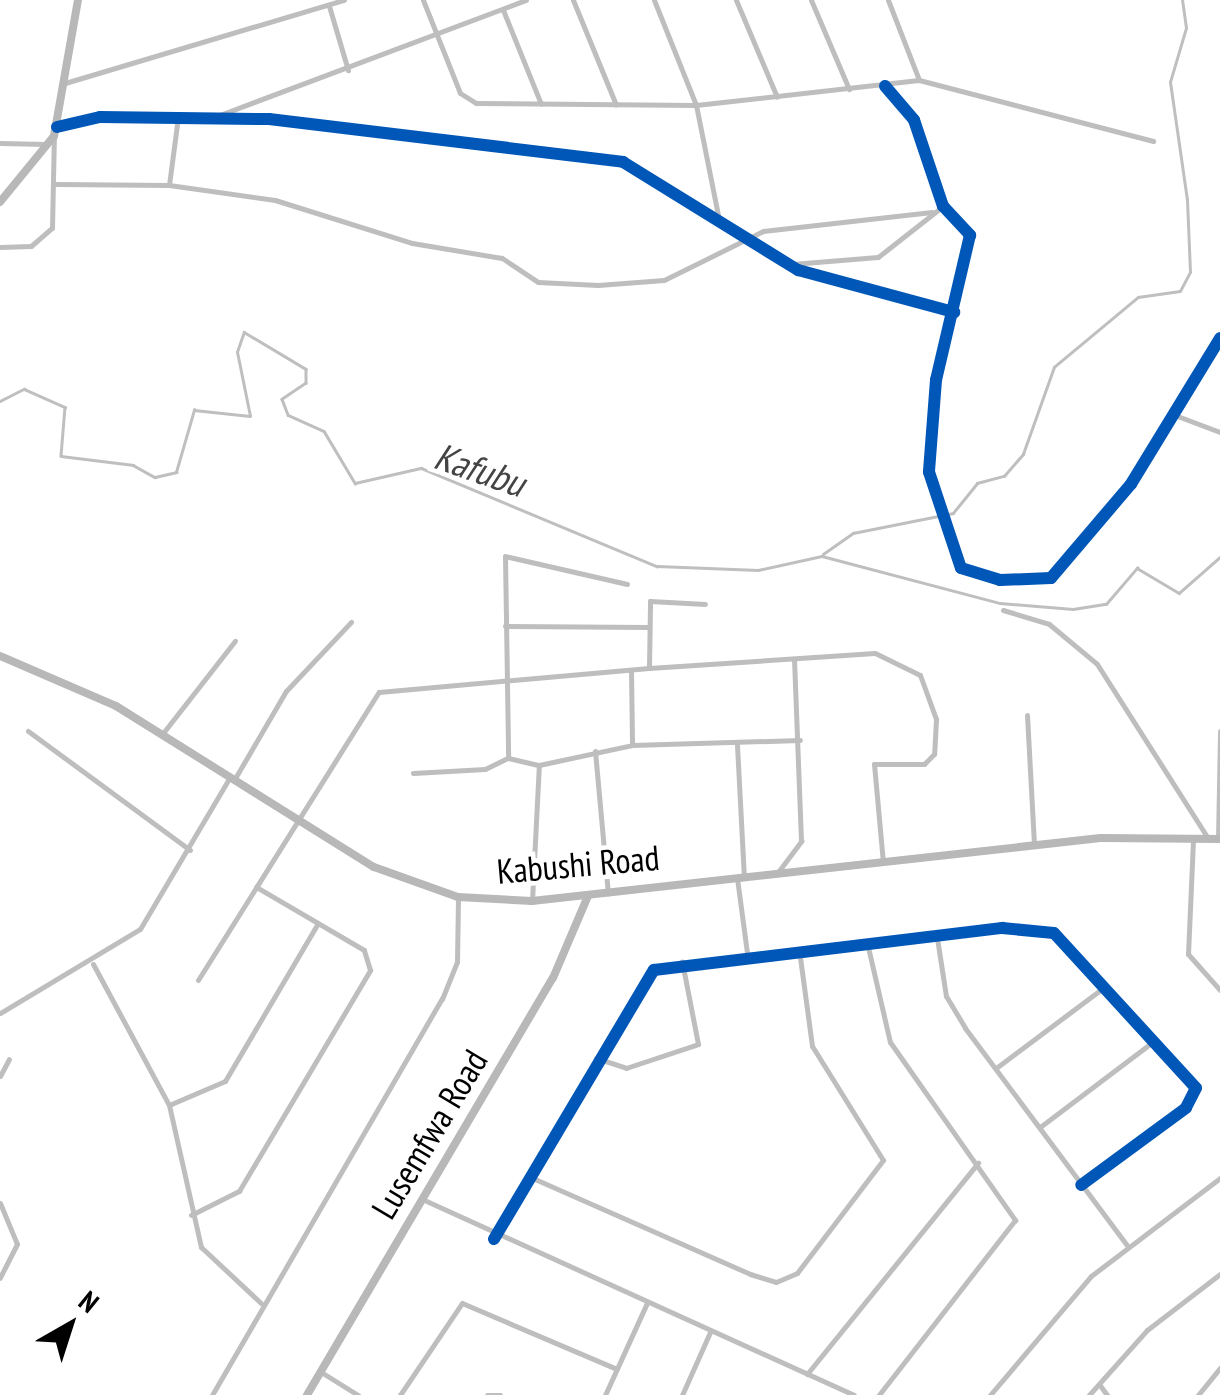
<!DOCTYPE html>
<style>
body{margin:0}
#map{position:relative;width:1220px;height:1395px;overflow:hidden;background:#fff;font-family:"PT Sans Narrow",sans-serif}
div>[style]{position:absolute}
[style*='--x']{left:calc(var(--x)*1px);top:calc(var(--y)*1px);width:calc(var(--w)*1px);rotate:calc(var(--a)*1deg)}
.stream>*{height:2.5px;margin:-1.25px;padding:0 1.25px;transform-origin:1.25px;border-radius:1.25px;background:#bfbfbf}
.street>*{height:5px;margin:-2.5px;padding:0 2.5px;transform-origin:2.5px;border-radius:2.5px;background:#bebebe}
.secondary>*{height:8px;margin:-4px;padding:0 4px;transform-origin:4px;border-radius:4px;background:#b8b8b8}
.cycleway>*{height:12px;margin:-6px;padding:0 6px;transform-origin:6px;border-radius:6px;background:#0057b8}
span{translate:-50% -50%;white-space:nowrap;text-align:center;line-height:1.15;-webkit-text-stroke:9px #fff;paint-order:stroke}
.street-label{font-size:35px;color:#000}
.water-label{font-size:38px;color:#444;font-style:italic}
.north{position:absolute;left:20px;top:1275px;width:100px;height:100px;-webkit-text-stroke:8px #fff;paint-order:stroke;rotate:39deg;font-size:28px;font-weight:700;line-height:40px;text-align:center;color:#000}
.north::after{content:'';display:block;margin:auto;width:35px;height:45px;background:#000;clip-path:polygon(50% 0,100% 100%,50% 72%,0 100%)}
</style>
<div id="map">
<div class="stream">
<div style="--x:0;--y:401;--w:27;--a:-27"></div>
<div style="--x:24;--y:389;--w:45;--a:23.7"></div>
<div style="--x:65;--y:407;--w:49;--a:94.7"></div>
<div style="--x:61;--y:456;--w:73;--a:7.1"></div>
<div style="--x:133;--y:465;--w:25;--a:29"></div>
<div style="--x:155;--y:477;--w:22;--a:-13"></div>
<div style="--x:176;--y:472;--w:65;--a:-73.8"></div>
<div style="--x:194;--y:410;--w:56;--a:6.1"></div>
<div style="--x:250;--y:416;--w:65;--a:-101.5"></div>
<div style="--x:237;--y:352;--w:21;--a:-71"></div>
<div style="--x:244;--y:332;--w:72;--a:30.8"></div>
<div style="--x:306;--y:369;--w:14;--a:90"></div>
<div style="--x:306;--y:383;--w:29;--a:146"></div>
<div style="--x:282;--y:399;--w:17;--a:69"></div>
<div style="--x:288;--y:415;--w:39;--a:24"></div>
<div style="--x:324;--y:431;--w:61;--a:59.2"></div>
<div style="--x:355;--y:483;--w:68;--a:-12.8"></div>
<div style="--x:421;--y:468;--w:256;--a:22.6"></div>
<div style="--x:657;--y:566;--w:101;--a:2.3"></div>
<div style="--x:758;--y:570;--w:66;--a:-12.3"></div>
<div style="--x:822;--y:556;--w:184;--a:14.8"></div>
<div style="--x:1000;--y:603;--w:73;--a:4.7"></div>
<div style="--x:1073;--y:609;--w:33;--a:-9"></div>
<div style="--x:1106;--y:604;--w:48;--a:-49.3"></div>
<div style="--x:1137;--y:568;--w:49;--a:30.8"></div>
<div style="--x:1179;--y:593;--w:55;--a:-41.3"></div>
<div style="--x:823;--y:554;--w:37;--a:-35"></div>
<div style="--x:853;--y:533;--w:102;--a:-11.3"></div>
<div style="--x:953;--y:513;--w:38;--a:-51"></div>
<div style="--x:977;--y:483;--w:28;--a:-15"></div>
<div style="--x:1004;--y:476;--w:29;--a:-49"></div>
<div style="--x:1023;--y:454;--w:92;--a:-70.4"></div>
<div style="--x:1054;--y:367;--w:109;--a:-39.8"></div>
<div style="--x:1138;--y:297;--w:42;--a:-8.1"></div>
<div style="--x:1180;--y:291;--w:21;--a:-62"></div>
<div style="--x:1190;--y:272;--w:72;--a:-92.4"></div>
<div style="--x:1187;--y:200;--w:119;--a:-98.2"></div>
<div style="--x:1170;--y:82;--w:56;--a:-73.5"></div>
<div style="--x:1186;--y:28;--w:28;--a:-98"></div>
</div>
<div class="street">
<div style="--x:423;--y:0;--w:100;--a:68.3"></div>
<div style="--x:460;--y:93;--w:19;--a:32"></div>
<div style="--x:476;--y:103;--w:220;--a:0.5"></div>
<div style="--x:696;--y:105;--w:224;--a:-6.4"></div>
<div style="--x:919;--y:80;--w:242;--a:14.6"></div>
<div style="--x:573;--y:0;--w:113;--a:67.7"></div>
<div style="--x:654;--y:0;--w:113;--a:68.2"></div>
<div style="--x:696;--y:105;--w:117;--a:78.7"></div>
<div style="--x:736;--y:0;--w:105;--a:67.1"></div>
<div style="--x:811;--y:0;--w:97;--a:66.9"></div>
<div style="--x:888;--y:0;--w:86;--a:68.8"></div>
<div style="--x:329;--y:6;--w:67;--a:73.5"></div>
<div style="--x:503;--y:10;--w:101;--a:68"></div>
<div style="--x:65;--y:83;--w:291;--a:-16.6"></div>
<div style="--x:885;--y:86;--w:45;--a:49.5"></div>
<div style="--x:914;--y:120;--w:91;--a:71.4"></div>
<div style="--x:943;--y:206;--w:40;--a:47"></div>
<div style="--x:970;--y:235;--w:149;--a:103.2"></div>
<div style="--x:936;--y:380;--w:92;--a:94.4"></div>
<div style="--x:929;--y:472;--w:101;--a:71.6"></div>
<div style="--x:961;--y:568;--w:41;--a:17.1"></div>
<div style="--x:1000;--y:580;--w:51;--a:-2.2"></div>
<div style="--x:1051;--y:578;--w:123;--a:-49.6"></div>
<div style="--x:1131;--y:484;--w:171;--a:-58.6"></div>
<div style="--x:217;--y:116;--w:330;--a:-20.6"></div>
<div style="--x:57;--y:127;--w:44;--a:-13.1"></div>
<div style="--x:100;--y:117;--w:169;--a:0.7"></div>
<div style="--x:269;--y:119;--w:357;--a:6.9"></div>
<div style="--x:623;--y:162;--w:206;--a:31.7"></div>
<div style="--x:798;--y:270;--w:162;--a:15.1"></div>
<div style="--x:0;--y:143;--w:46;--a:1.2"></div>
<div style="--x:56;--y:184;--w:113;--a:0.5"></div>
<div style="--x:169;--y:185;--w:69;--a:-82.5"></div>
<div style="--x:169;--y:185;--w:107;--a:8.1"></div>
<div style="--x:275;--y:200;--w:144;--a:17.4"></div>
<div style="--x:412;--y:243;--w:91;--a:9.5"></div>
<div style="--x:502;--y:258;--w:43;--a:33.7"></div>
<div style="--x:538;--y:282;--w:60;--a:2.9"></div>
<div style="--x:598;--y:285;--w:66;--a:-4.3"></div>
<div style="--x:664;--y:280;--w:110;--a:-26.3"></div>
<div style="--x:763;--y:231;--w:170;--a:-6.4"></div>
<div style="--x:0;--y:247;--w:31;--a:-2"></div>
<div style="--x:31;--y:246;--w:28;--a:-41"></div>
<div style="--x:52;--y:228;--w:92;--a:-88.8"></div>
<div style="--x:792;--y:264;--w:86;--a:-4.7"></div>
<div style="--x:878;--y:257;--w:83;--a:-38.1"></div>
<div style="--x:1172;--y:414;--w:51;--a:20.6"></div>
<div style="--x:627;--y:584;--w:125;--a:-167.1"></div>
<div style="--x:505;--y:556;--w:202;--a:89.1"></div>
<div style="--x:508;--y:758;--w:32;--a:13"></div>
<div style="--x:539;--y:765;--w:95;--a:-12.1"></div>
<div style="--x:632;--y:745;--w:168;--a:-1.7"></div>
<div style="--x:1003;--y:610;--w:48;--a:16.9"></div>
<div style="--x:1049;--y:624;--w:62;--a:39.8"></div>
<div style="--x:1097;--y:664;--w:206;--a:57.5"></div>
<div style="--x:505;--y:626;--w:144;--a:0.4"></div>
<div style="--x:649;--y:668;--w:226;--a:-3.8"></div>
<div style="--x:875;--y:653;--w:50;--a:26.1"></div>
<div style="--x:920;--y:675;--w:47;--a:70"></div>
<div style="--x:936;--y:719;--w:35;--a:93"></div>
<div style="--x:934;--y:754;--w:14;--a:135"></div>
<div style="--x:924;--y:764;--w:50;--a:180"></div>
<div style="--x:874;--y:764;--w:98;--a:84.8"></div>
<div style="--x:631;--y:670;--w:75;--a:89.2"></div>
<div style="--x:1027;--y:715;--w:131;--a:86.9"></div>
<div style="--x:28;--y:731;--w:201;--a:36.3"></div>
<div style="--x:163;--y:733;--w:117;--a:-52"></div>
<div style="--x:737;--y:745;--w:132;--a:87"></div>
<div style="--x:595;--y:751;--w:143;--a:84.8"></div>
<div style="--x:413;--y:773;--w:72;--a:-3.2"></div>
<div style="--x:485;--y:769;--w:25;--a:-26"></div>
<div style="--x:234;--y:780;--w:103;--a:-59.7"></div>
<div style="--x:286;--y:691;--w:95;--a:-46.7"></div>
<div style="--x:1218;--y:839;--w:108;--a:-88.9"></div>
<div style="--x:1193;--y:840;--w:114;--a:92.5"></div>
<div style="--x:1188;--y:954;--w:48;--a:48.4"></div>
<div style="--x:778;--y:872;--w:39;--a:-53"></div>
<div style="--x:801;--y:841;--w:181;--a:-92.2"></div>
<div style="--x:737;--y:878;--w:76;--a:82.4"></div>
<div style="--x:532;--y:901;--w:136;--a:-87.1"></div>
<div style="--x:937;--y:938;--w:59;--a:81.2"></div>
<div style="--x:946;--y:996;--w:37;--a:59"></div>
<div style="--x:965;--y:1028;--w:271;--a:53.3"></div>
<div style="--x:868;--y:947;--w:98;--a:77"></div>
<div style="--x:890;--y:1042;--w:218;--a:54.9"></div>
<div style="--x:1015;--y:1220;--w:222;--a:127.9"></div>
<div style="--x:93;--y:964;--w:160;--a:61.7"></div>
<div style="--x:169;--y:1105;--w:146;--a:77.3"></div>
<div style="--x:201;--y:1247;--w:83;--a:43.1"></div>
<div style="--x:198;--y:980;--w:340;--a:-57.9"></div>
<div style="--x:379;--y:692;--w:271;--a:-5.1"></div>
<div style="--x:649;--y:668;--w:67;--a:-89.1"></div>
<div style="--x:650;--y:601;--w:55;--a:3.1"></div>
<div style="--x:0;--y:1013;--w:163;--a:-31"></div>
<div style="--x:140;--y:929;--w:177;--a:-59.4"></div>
<div style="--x:596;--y:1058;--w:32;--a:18"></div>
<div style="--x:626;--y:1068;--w:76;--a:-18.4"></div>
<div style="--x:698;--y:1044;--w:84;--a:-101"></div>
<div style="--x:996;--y:1068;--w:134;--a:-36.8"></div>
<div style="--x:0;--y:1076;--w:19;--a:-62"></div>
<div style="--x:169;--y:1105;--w:61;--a:-23.2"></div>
<div style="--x:225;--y:1081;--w:183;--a:-59.5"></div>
<div style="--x:1040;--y:1127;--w:144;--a:-37.1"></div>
<div style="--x:528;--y:1176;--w:243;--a:23.8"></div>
<div style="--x:750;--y:1274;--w:27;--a:17"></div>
<div style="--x:776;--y:1282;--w:23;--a:-23"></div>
<div style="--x:797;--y:1273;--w:142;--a:-52.7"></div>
<div style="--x:883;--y:1160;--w:134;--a:-121.9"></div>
<div style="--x:812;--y:1046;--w:97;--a:-97.7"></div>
<div style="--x:422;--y:1199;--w:474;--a:24.4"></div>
<div style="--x:0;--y:1203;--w:44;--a:67.5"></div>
<div style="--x:17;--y:1244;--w:38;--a:117"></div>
<div style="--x:191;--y:1215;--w:54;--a:-26.6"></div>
<div style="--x:239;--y:1191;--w:257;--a:-59.3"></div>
<div style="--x:370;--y:970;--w:21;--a:-107"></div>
<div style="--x:364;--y:950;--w:125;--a:-149.7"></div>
<div style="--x:494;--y:1239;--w:313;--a:-59.3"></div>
<div style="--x:654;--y:970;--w:351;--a:-6.9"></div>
<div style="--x:1002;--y:928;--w:52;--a:5.5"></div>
<div style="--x:1054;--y:933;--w:210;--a:47.5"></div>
<div style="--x:1196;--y:1088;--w:22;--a:117"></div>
<div style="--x:1186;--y:1108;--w:130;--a:143.7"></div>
<div style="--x:321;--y:1372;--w:44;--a:31.9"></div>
<div style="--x:807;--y:1374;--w:272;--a:-51"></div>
<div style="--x:1099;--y:1384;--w:14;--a:54"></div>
<div style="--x:212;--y:1395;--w:458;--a:-59.9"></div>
<div style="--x:442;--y:999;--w:40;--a:-68"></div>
<div style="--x:457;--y:962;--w:65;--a:-89.1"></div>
<div style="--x:400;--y:1395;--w:111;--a:-56"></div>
<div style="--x:462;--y:1303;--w:168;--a:23.1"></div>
<div style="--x:487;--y:1395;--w:13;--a:0"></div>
<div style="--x:605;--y:1395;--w:101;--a:-65.5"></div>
<div style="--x:682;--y:1395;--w:69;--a:-66"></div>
<div style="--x:990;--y:1395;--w:156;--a:-49.7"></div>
<div style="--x:1091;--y:1276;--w:162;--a:-37.2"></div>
<div style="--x:1089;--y:1395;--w:87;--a:-48.3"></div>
<div style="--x:1147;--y:1330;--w:92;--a:-37.5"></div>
<div style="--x:1198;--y:1395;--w:35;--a:-51"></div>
</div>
<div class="secondary">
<div style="--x:0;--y:202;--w:85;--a:-50.7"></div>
<div style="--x:54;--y:136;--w:138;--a:-80"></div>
<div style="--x:0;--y:656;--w:126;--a:23.3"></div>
<div style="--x:116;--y:706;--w:304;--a:32"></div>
<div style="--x:374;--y:867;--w:89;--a:19.7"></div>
<div style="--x:458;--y:897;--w:74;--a:3.1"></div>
<div style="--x:532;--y:901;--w:572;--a:-6.32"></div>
<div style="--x:1101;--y:838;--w:119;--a:0.5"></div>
<div style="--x:307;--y:1395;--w:484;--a:-59.5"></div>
<div style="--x:553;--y:978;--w:89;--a:-66.9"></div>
</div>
<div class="cycleway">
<div style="--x:885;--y:86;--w:45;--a:49.5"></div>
<div style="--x:914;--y:120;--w:91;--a:71.4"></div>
<div style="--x:943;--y:206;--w:40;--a:47"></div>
<div style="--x:970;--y:235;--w:149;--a:103.2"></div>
<div style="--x:936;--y:380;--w:92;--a:94.4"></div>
<div style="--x:929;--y:472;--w:101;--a:71.6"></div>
<div style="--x:961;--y:568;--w:41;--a:17.1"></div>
<div style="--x:1000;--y:580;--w:51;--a:-2.2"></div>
<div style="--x:1051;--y:578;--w:123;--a:-49.6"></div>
<div style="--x:1131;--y:484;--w:171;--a:-58.6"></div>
<div style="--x:57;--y:127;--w:44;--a:-13.1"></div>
<div style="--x:100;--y:117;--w:169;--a:0.7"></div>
<div style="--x:269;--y:119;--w:357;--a:6.9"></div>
<div style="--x:623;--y:162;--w:206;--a:31.7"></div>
<div style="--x:798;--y:270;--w:162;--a:15.1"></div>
<div style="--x:494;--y:1239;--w:313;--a:-59.3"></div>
<div style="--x:654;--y:970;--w:351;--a:-6.9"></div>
<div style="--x:1002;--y:928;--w:52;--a:5.5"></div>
<div style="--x:1054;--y:933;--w:210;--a:47.5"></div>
<div style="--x:1196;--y:1088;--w:22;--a:117"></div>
<div style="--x:1186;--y:1108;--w:130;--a:143.7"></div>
</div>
<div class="street-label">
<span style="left:578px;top:864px;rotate:-5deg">Kabushi Road</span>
<span style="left:429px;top:1134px;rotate:-59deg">Lusemfwa Road</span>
</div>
<div class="water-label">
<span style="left:480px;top:469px;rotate:19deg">Kafubu</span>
</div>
<div class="north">N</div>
</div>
